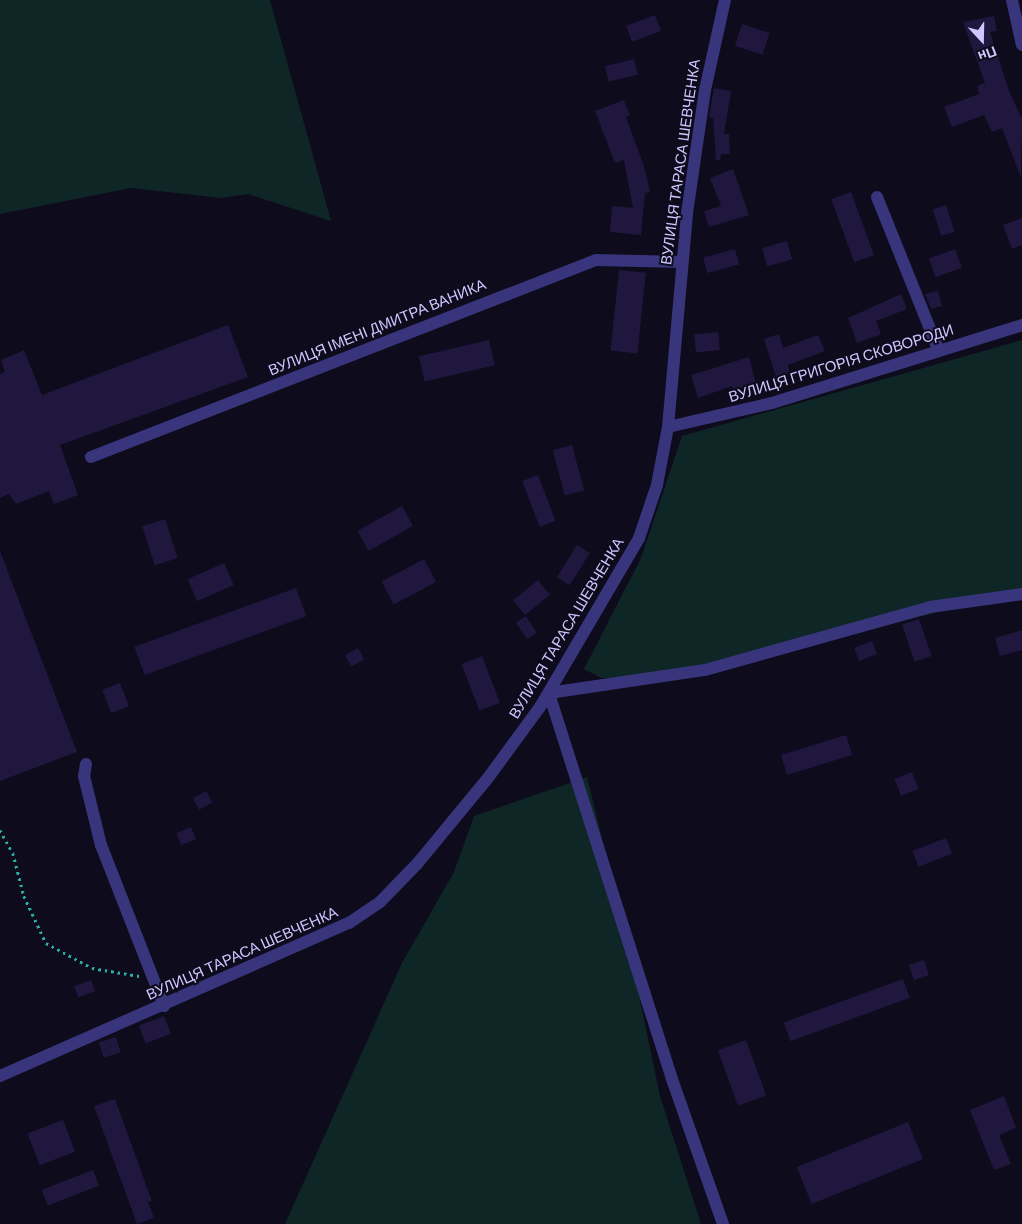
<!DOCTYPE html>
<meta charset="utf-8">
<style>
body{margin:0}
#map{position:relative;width:1022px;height:1224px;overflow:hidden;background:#0e0b1c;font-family:Barlow,sans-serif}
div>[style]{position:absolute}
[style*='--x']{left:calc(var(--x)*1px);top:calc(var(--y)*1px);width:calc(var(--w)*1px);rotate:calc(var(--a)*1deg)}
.green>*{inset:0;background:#0e2626}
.building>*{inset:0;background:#1f173e;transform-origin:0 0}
.path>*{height:2.5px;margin-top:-1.25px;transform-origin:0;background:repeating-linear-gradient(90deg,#2aafa9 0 2.5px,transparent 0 6.5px)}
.minor>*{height:12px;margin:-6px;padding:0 6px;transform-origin:6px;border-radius:6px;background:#39357c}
span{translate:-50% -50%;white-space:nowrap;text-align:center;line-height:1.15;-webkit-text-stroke:4px #0e0b1c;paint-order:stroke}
.street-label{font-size:15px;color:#cec6ff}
.north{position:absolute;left:957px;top:15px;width:50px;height:50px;-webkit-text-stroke:4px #0e0b1c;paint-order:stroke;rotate:159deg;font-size:14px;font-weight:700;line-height:20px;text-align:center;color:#cec6ff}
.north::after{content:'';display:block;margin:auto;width:18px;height:22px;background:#cec6ff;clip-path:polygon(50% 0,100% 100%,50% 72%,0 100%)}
</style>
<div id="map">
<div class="green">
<div style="clip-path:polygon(0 0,270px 0,331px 221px,248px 194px,221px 198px,131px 188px,0 214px)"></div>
<div style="clip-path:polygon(1022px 340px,1022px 591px,681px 677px,601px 678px,584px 669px,641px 558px,682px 436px)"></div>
<div style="clip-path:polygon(587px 777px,630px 952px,660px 1096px,701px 1224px,285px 1224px,402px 963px,454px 872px,474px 816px)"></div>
</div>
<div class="building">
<div style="left:655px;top:15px;width:17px;height:31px;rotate:69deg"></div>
<div style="clip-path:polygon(994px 16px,997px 31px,990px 32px,1009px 91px,1022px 119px,1021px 178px,1002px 128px,992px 132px,984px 115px,952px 127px,944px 107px,979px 94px,977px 86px,985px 83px,963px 22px)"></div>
<div style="left:742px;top:24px;width:29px;height:23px;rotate:18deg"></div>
<div style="left:634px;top:59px;width:16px;height:30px;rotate:76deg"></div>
<div style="clip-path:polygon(714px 88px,731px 91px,724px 134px,729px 134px,730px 154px,721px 154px,720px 160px,716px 160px,713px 118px,709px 117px)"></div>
<div style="clip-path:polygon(624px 100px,630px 115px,626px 117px,644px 166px,650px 192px,645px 193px,641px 235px,610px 232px,612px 206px,633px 208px,624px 160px,615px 163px,595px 111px)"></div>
<div style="clip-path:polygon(733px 169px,749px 215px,709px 227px,704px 211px,721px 206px,710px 178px)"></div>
<div style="left:851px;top:192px;width:67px;height:21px;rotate:70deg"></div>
<div style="left:946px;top:205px;width:28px;height:14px;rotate:72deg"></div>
<div style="clip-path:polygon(1022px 218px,1022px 245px,1012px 249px,1003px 225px)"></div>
<div style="left:787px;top:241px;width:19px;height:26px;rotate:74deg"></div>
<div style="left:735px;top:249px;width:16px;height:33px;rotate:75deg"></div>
<div style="left:955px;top:249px;width:20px;height:28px;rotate:70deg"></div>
<div style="left:619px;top:270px;width:27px;height:81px;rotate:6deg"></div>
<div style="clip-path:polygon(938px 291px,942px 306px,931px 309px,925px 294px)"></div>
<div style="clip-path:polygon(901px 294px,907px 309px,876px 321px,881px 334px,857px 343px,848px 318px)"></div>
<div style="clip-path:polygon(228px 325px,248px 377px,60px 445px,78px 495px,54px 504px,49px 491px,16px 504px,9px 494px,0 498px,0 374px,5px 372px,1px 360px,24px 350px,42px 395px)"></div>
<div style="left:718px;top:332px;width:18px;height:24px;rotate:84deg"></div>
<div style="clip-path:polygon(779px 334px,783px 348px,818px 335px,825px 351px,788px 365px,790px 373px,776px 377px,764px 339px)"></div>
<div style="left:489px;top:340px;width:26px;height:72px;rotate:77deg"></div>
<div style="clip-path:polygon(749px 357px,756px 384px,733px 390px,732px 386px,698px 398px,691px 375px)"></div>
<div style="left:572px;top:445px;width:47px;height:20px;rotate:75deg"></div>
<div style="left:538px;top:475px;width:49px;height:17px;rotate:69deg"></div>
<div style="left:402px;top:506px;width:23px;height:51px;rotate:61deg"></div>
<div style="left:165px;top:519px;width:41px;height:24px;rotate:72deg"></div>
<div style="left:577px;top:545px;width:15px;height:38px;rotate:32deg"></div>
<div style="clip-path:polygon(0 551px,77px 752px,0 781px)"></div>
<div style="left:424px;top:559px;width:26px;height:48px;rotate:62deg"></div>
<div style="left:224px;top:563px;width:24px;height:40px;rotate:66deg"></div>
<div style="left:538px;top:580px;width:19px;height:32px;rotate:51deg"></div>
<div style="left:296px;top:588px;width:30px;height:172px;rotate:70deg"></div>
<div style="left:526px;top:616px;width:20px;height:12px;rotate:57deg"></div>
<div style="left:919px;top:619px;width:39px;height:18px;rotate:71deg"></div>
<div style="clip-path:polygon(1022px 630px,1022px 650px,1000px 656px,995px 638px)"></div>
<div style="left:872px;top:641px;width:14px;height:19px;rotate:69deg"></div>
<div style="left:358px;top:648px;width:13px;height:15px;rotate:61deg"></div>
<div style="left:482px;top:656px;width:50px;height:22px;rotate:69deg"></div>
<div style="left:120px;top:683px;width:25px;height:19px;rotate:69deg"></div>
<div style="left:846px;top:735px;width:21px;height:68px;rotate:73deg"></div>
<div style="left:912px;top:772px;width:18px;height:19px;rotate:68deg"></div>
<div style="left:206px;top:791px;width:13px;height:15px;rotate:61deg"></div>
<div style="left:191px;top:827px;width:13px;height:16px;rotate:67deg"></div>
<div style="left:946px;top:838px;width:17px;height:36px;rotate:69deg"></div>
<div style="left:924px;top:960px;width:16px;height:16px;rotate:72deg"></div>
<div style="left:903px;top:979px;width:20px;height:127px;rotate:70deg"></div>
<div style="left:91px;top:980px;width:12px;height:18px;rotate:70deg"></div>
<div style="left:164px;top:1016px;width:19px;height:27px;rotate:69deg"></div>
<div style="left:116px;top:1037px;width:16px;height:18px;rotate:72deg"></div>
<div style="left:746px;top:1040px;width:59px;height:30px;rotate:70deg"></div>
<div style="clip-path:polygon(1004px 1096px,1016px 1128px,999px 1135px,1011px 1164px,994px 1170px,970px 1110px)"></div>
<div style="clip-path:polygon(115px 1099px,152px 1201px,148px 1202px,154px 1218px,137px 1224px,94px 1106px)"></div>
<div style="left:63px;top:1120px;width:34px;height:38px;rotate:69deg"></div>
<div style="left:908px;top:1122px;width:40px;height:120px;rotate:68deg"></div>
<div style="left:93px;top:1170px;width:17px;height:55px;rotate:69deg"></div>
</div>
<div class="path">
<div style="--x:0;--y:830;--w:26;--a:61"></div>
<div style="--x:13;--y:853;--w:44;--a:75.7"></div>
<div style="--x:24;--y:896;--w:52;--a:64.9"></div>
<div style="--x:46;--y:943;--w:52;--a:28.5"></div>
<div style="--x:92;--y:968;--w:48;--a:9.7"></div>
</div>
<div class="minor">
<div style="--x:1012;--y:0;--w:46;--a:77.5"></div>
<div style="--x:877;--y:197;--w:166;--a:68.1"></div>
<div style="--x:668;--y:427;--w:107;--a:-13"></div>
<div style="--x:772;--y:403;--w:262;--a:-17.3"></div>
<div style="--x:91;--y:457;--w:542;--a:-21.31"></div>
<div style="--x:596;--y:260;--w:86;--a:1.3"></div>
<div style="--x:86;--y:764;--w:12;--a:99"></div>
<div style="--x:84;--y:776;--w:71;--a:76.2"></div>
<div style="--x:101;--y:845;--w:173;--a:68.6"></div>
<div style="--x:0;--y:1076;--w:381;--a:-23.7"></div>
<div style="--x:349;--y:923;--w:37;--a:-34"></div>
<div style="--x:380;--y:902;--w:53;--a:-45.8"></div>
<div style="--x:417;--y:864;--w:112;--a:-50.5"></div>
<div style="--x:488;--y:778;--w:88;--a:-53.8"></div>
<div style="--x:540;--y:707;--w:196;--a:-59.6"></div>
<div style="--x:639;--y:538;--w:56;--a:-71.2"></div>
<div style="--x:657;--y:485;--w:59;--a:-79.3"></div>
<div style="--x:668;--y:427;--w:215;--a:-84.9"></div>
<div style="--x:687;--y:213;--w:124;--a:-81.7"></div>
<div style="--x:705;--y:90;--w:92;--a:-77.5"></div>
<div style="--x:723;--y:1224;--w:154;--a:-109.4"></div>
<div style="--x:672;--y:1079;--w:405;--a:-107.7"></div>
<div style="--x:549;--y:693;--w:158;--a:-8.4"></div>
<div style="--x:705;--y:670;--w:234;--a:-15.6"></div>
<div style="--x:930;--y:607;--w:93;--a:-8"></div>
</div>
<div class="street-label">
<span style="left:680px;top:162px;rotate:-82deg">ВУЛИЦЯ ТАРАСА ШЕВЧЕНКА</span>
<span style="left:377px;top:327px;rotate:-22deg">ВУЛИЦЯ ІМЕНІ ДМИТРА ВАНИКА</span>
<span style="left:841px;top:363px;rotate:-17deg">ВУЛИЦЯ ГРИГОРІЯ СКОВОРОДИ</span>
<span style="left:566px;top:628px;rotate:-59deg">ВУЛИЦЯ ТАРАСА ШЕВЧЕНКА</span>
<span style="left:242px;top:953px;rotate:-24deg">ВУЛИЦЯ ТАРАСА ШЕВЧЕНКА</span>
</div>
<div class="north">Пн</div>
</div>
